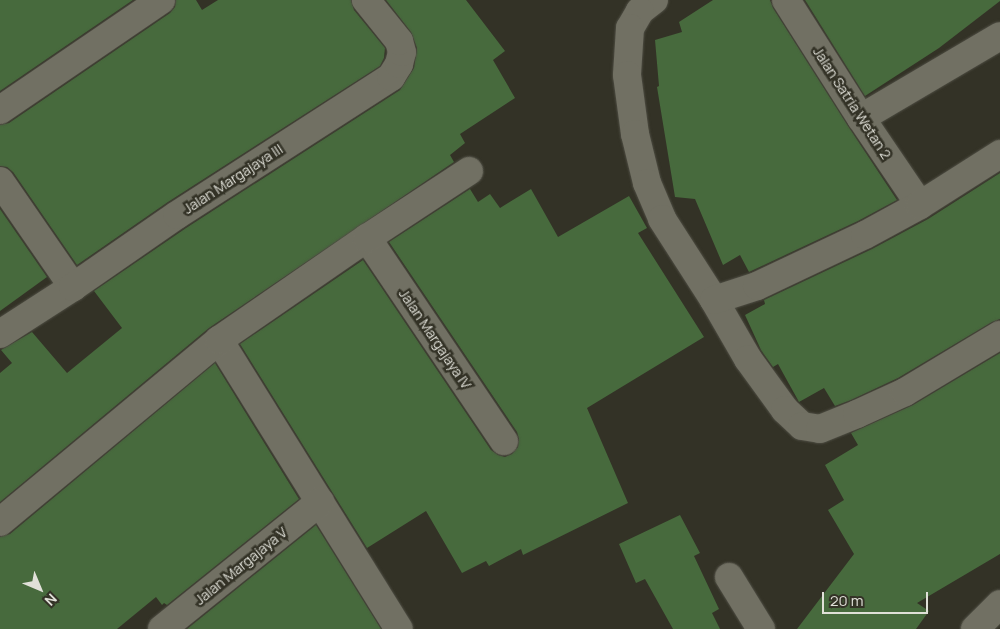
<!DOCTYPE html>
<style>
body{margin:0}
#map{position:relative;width:1000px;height:629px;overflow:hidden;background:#333226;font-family:Manrope,sans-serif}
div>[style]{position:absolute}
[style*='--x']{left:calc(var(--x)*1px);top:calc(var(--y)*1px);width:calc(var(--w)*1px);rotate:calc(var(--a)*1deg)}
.building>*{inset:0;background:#476a3d}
.roads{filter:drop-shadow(0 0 1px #4e4d43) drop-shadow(0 0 1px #4e4d43)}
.street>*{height:28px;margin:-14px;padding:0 14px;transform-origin:14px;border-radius:14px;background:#717063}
span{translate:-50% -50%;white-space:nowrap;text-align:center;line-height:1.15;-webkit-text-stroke:5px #333226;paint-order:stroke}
.street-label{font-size:14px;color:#e0e0d8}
.north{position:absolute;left:15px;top:564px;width:50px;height:50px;-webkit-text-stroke:4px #333226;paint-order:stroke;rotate:135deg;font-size:14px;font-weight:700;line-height:20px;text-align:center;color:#e0e0d8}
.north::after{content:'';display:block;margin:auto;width:18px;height:22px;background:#e0e0d8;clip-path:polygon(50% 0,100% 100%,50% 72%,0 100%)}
.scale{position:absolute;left:822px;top:592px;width:106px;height:22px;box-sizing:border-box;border:2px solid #e0e0d8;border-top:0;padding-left:6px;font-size:15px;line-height:18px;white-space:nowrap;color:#e0e0d8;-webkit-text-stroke:4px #333226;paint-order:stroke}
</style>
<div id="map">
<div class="building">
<div style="clip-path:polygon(0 0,133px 0,0 91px)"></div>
<div style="clip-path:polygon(176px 0,196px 0,202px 10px,218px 0,351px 0,354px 10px,385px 48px,384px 58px,380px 66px,168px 202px,77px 265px,13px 172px,7px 167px,0 166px,0 125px,9px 123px,170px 13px,175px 7px)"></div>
<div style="clip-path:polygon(386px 0,466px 0,505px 51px,493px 60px,515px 98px,460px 134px,465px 143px,450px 155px,454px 162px,209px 328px,0 502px,0 373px,12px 363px,1px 350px,32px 332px,67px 373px,122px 328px,94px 291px,186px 228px,400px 90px,414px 68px,417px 48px,411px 32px)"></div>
<div style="clip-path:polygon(713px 0,770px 0,773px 8px,848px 126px,897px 200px,858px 221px,749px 272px,740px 255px,723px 265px,695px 199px,675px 197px,657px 87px,659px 86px,655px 40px,682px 32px,679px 22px)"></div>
<div style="clip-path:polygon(805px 0,1000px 0,1000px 1px,939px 48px,865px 96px)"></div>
<div style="clip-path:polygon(1000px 173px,1000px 319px,992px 322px,898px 378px,851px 400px,835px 406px,824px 388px,799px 402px,778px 364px,773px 367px,761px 350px,745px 315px,765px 304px,764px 300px,872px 249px,928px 219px)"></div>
<div style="clip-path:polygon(470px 189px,478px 202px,490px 194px,500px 208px,531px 189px,558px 237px,629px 196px,647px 228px,638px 233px,704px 337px,587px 408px,628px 503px,523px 555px,521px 549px,489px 566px,486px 561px,462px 573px,426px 511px,367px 548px,240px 344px,363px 260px,491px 450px,498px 455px,505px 457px,512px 454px,518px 447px,519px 439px,517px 432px,389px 242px)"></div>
<div style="clip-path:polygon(0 209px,47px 277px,0 311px)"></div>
<div style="clip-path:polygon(1000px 353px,1000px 554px,917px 603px,929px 611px,916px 629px,797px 629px,854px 554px,828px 510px,844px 500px,825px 465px,858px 445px,851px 433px,913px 405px)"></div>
<div style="clip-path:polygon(215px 363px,299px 499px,167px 605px,164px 603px,162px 605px,156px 597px,117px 629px,0 629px,0 537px,10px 534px)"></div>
<div style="clip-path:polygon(680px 515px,700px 553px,694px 556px,719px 609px,712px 613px,720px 629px,673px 629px,645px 579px,636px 583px,619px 544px)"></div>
<div style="clip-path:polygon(316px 525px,381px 629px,187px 629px)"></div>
</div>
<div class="roads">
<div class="street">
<div style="--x:654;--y:0;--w:18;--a:142"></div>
<div style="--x:640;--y:11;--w:20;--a:120"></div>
<div style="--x:630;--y:28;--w:47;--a:93.7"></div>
<div style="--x:627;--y:75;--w:60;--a:82.3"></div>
<div style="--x:635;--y:134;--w:50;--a:76.2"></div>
<div style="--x:647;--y:183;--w:39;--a:67"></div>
<div style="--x:662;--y:219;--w:96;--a:57.3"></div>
<div style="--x:714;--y:300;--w:68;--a:60"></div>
<div style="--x:748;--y:359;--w:63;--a:54"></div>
<div style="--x:785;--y:410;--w:23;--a:43"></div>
<div style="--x:802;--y:426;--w:18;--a:9"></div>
<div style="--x:820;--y:429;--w:40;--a:-22"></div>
<div style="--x:857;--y:414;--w:53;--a:-24.6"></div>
<div style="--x:905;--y:392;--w:111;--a:-31"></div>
<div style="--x:786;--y:0;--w:140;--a:57.6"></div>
<div style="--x:861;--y:118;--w:105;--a:55.9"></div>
<div style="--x:0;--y:110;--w:195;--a:-34.3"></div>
<div style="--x:861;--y:118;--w:161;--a:-30.5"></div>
<div style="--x:0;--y:181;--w:129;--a:55.4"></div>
<div style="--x:367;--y:238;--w:245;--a:56"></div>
<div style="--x:714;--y:300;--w:45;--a:-18"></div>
<div style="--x:757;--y:286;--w:119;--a:-25.3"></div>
<div style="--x:865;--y:235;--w:63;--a:-28.6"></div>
<div style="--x:920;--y:205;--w:95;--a:-32.5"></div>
<div style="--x:0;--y:334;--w:87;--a:-32.8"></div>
<div style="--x:73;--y:287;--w:126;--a:-34.7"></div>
<div style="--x:177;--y:215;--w:255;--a:-32.8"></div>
<div style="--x:391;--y:77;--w:15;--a:-58"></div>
<div style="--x:399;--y:64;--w:12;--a:-76"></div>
<div style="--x:402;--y:52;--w:11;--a:-105"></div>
<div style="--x:399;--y:41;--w:53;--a:-128.8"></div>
<div style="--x:219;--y:340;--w:340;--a:58.1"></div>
<div style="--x:0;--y:522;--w:285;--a:-39.7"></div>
<div style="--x:219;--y:340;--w:180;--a:-34.6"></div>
<div style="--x:367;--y:238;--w:122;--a:-33.3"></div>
<div style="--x:729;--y:577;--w:61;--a:58.4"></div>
<div style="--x:162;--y:629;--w:203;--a:-38.8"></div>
<div style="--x:975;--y:629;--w:35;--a:-45"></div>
</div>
</div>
<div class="street-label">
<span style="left:852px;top:103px;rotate:57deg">Jalan Satria Wetan 2</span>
<span style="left:233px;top:179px;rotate:-33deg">Jalan Margajaya III</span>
<span style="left:435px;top:339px;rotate:56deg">Jalan Margajaya IV</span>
<span style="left:241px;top:566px;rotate:-39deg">Jalan Margajaya V</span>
</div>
<div class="north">N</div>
<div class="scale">20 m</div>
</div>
